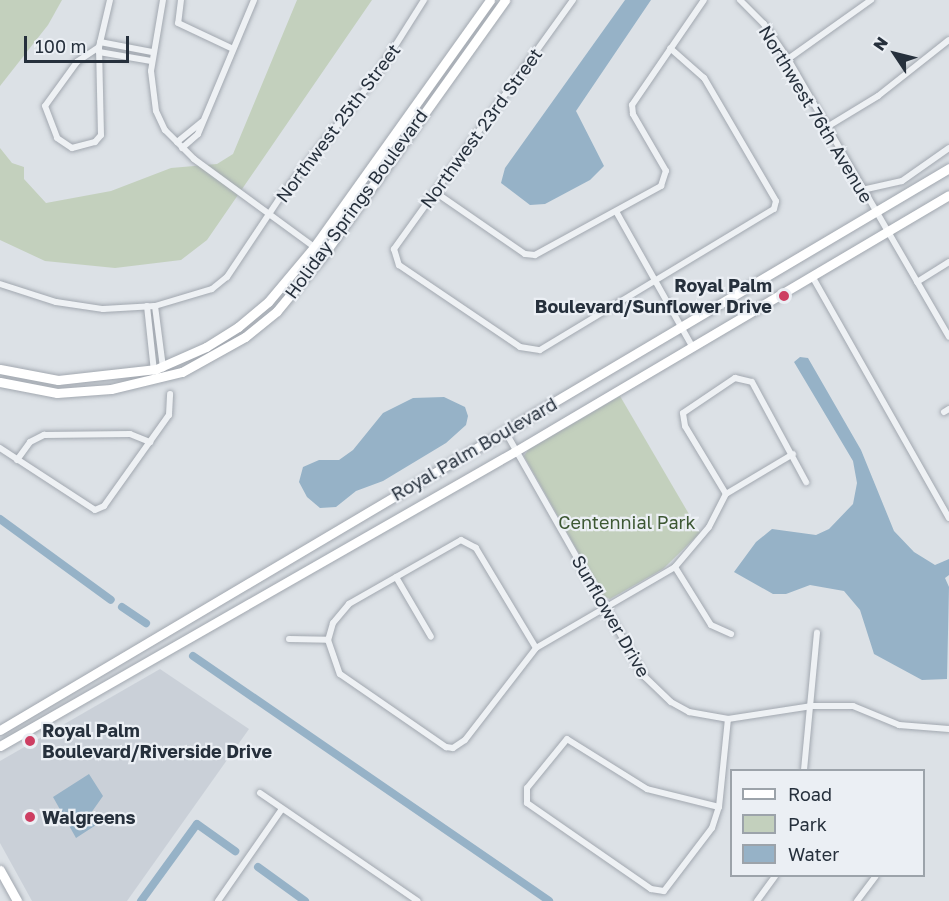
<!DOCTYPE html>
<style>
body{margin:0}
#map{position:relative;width:949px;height:901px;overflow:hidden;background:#dce1e6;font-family:"Golos Text",sans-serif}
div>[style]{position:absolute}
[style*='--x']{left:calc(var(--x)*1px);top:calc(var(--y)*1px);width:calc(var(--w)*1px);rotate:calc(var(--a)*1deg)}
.built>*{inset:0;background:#cad0d8}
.green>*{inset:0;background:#c3d0bd}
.water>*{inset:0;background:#96b2c7}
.canal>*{height:8px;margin:-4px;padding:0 4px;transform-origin:4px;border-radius:4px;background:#96b2c7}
.roads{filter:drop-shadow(0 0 2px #a2a8b0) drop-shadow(0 0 2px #a2a8b0)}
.street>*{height:6px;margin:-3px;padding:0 3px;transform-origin:3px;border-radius:3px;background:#eef1f4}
.secondary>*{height:9px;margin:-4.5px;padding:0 4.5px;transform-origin:4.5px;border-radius:4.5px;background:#fff}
.dots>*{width:16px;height:16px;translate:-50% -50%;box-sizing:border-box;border:3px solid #ebeff4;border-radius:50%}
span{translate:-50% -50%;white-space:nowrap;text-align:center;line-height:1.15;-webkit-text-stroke:4.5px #ebeff4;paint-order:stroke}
.street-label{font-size:18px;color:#26303c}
.poi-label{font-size:18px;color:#26303c;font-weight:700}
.right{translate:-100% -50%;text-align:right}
.left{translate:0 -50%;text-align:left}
.park-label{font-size:18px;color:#3d5833}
.legend{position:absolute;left:730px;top:769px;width:195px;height:108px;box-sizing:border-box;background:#ebeff4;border:2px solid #9ca3aa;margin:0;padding:8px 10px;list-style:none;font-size:18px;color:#26303c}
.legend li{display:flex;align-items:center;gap:12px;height:30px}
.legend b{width:30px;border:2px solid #9ca3aa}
.north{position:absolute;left:865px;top:24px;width:60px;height:60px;-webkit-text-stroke:4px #ebeff4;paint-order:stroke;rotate:305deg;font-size:16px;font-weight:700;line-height:24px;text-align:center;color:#26303c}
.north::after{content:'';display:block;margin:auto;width:21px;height:27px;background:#26303c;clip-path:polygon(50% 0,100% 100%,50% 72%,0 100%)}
.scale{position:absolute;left:24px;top:36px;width:105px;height:27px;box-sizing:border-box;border:3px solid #26303c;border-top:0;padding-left:8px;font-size:18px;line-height:21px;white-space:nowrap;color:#26303c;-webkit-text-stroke:4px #ebeff4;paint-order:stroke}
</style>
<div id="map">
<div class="built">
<div style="clip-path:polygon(160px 669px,249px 729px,127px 901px,32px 901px,0 843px,0 761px)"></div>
</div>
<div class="green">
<div style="clip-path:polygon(0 0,62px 0,48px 25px,0 86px)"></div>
<div style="clip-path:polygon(297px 0,372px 0,207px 240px,181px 260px,115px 268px,45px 261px,0 240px,0 148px,12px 163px,24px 167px,24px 179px,46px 203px,111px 191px,171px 168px,217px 164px,233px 154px)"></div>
<div style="clip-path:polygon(620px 396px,700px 533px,663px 569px,610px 599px,603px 596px,524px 456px,528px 450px)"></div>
</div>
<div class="water">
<div style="clip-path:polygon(625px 0,651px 0,576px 111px,604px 166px,590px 180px,545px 204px,530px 205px,501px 183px,505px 168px)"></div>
<div style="clip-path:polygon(800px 357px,808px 358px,861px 450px,894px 531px,914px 552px,935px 565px,949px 559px,949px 575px,945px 578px,949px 587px,947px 679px,922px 680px,874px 654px,860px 610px,844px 591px,810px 585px,786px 594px,773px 594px,734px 572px,756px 542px,772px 529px,816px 535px,829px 529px,853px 504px,857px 483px,853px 461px,794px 362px)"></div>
<div style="clip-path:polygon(444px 397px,465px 407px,468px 416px,466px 425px,446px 443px,383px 481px,356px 491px,336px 507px,320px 508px,307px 497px,299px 482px,303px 467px,319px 460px,339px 460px,353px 450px,383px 413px,413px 398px)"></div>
<div style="clip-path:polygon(89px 774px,103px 796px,91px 813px,96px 825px,76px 838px,53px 797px)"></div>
</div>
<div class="canal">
<div style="--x:0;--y:519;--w:137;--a:36.1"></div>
<div style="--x:122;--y:607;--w:29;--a:34"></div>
<div style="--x:193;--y:656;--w:432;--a:34.5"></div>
<div style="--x:258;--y:867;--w:58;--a:35.9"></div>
<div style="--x:141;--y:901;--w:95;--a:-54"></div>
<div style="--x:197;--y:824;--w:47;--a:35.4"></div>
</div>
<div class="roads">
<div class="street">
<div style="--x:163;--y:0;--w:72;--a:99.6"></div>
<div style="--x:151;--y:71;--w:40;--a:82.9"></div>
<div style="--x:156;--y:111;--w:21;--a:65"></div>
<div style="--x:165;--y:130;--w:41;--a:45"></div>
<div style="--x:194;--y:159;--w:161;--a:36.2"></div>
<div style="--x:181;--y:0;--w:23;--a:97"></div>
<div style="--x:178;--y:23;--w:61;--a:25.3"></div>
<div style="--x:573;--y:0;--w:307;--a:125.7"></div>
<div style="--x:394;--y:249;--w:17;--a:73"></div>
<div style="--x:399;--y:265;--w:146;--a:34.1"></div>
<div style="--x:520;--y:347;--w:20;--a:9"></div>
<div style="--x:540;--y:350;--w:273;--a:-31.1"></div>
<div style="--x:774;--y:209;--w:8;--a:-76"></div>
<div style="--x:776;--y:201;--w:143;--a:-120.3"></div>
<div style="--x:704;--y:78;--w:45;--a:-138.6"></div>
<div style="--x:740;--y:0;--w:34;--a:45"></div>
<div style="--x:764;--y:24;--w:42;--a:55.6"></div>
<div style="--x:788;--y:59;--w:321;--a:59.9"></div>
<div style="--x:100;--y:42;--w:53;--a:10.9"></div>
<div style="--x:99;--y:47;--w:27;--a:146"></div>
<div style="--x:77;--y:62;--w:54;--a:126"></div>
<div style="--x:45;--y:106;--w:34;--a:69"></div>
<div style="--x:57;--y:138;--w:18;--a:34"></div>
<div style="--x:72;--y:148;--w:24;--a:-15"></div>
<div style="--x:95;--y:142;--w:9;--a:-49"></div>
<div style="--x:101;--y:135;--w:88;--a:-91.3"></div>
<div style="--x:99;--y:47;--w:48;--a:-76.8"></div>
<div style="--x:99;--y:52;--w:53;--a:9.8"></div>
<div style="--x:788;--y:59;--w:102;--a:-35.4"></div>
<div style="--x:827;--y:127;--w:60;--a:-31.3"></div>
<div style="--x:878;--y:96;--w:90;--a:-38.3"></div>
<div style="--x:177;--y:142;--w:32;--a:-39"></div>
<div style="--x:182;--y:148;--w:21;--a:-41"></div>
<div style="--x:198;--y:134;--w:145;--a:-67.3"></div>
<div style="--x:862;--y:190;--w:41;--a:-12.7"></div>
<div style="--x:902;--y:181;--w:57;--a:-35.1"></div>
<div style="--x:435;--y:192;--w:109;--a:34.6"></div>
<div style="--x:525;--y:254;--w:10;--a:6"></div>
<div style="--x:535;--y:255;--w:144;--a:-28.7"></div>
<div style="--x:661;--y:186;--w:16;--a:-72"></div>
<div style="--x:666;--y:171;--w:66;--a:-120.1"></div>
<div style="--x:633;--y:114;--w:9;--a:-96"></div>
<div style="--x:632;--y:105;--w:127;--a:-55.6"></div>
<div style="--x:617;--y:213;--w:153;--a:60.6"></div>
<div style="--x:812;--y:276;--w:278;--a:60.5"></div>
<div style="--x:917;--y:282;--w:38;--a:-32"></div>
<div style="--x:0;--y:284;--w:59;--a:17.8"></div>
<div style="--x:56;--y:302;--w:48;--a:8.5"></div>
<div style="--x:103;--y:309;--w:52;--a:-3.3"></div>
<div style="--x:155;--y:306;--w:59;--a:-16.6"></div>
<div style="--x:212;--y:289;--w:19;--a:-39"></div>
<div style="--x:227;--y:277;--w:94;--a:-56.3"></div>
<div style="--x:279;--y:199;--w:157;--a:-51.7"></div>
<div style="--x:376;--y:76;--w:90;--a:-57.7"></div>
<div style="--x:147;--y:306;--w:66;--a:83.9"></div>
<div style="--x:155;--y:306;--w:63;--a:82.6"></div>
<div style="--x:944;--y:412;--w:6;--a:-31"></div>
<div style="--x:505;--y:431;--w:283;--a:60.4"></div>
<div style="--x:645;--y:677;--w:36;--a:44"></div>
<div style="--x:671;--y:702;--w:21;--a:29"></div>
<div style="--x:689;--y:712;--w:40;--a:10"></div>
<div style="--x:728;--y:719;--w:85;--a:-8.8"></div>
<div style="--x:812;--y:706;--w:41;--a:0"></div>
<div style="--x:853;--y:706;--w:50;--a:22.4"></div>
<div style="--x:899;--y:725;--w:50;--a:4.6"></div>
<div style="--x:0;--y:448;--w:113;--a:33.1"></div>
<div style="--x:95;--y:510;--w:10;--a:-24"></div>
<div style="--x:104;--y:506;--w:112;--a:-54.5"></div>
<div style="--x:169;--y:415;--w:21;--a:-87"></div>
<div style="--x:17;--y:460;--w:22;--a:-54"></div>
<div style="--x:30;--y:442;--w:16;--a:-27"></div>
<div style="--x:44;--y:435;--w:86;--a:-0.7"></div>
<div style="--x:130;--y:434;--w:22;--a:22"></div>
<div style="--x:726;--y:494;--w:79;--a:-121.1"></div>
<div style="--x:685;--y:426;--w:13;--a:-99"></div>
<div style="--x:683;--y:413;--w:63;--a:-33.9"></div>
<div style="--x:735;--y:378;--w:17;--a:13"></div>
<div style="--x:752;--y:382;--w:114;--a:61.6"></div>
<div style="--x:675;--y:567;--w:68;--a:58.2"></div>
<div style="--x:711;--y:625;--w:22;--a:24"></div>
<div style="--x:396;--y:577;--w:69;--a:59.7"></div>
<div style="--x:289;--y:639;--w:39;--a:1"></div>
<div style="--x:536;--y:648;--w:117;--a:-121"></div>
<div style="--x:476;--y:548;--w:17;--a:-152"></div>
<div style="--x:461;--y:540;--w:129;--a:150.3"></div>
<div style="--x:349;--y:604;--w:25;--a:130"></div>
<div style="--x:333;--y:623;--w:18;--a:106"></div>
<div style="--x:328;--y:640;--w:36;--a:71"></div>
<div style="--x:340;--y:674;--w:129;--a:34.6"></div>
<div style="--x:446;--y:747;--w:7;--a:8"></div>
<div style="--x:453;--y:748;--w:14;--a:-34"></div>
<div style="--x:465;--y:740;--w:116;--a:-52.3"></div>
<div style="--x:536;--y:648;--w:161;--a:-30.2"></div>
<div style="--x:675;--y:567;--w:52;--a:-49.6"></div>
<div style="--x:709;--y:527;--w:37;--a:-63"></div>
<div style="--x:726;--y:494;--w:78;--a:-30.8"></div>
<div style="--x:804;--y:770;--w:138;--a:-84.6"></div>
<div style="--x:260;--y:793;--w:191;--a:34.4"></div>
<div style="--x:719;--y:807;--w:74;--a:-166"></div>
<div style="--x:647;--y:789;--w:94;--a:-148"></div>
<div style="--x:567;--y:739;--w:63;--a:129.2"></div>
<div style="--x:527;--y:788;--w:15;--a:90"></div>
<div style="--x:527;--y:803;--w:151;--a:34.7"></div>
<div style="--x:651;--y:889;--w:13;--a:9"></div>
<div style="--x:664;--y:891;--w:79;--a:-52.7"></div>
<div style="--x:712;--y:828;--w:22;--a:-72"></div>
<div style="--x:719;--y:807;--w:88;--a:-84.2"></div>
<div style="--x:218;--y:901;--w:112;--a:-55.2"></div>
<div style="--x:757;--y:901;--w:31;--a:-54"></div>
<div style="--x:857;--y:901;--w:31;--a:-53"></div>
</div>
<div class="secondary">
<div style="--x:0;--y:369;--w:59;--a:10.7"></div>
<div style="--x:58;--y:380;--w:99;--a:-6.4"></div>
<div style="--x:156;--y:369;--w:55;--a:-23.7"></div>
<div style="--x:206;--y:347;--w:38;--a:-32"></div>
<div style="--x:238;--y:327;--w:39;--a:-40"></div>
<div style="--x:268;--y:302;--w:72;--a:-50.1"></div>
<div style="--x:314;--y:247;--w:303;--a:-54.5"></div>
<div style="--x:0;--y:382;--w:58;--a:10.9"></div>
<div style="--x:57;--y:393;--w:54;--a:-4.2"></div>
<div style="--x:111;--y:389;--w:73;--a:-13.5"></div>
<div style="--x:182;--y:372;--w:72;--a:-29.1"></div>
<div style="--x:245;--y:337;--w:41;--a:-39.1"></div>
<div style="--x:277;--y:311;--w:74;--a:-50.5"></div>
<div style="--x:324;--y:254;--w:312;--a:-54.5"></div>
<div style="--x:0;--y:730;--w:1103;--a:-30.63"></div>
<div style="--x:0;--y:746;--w:592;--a:-29.77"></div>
<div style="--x:514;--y:452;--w:505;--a:-30.57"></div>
<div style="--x:0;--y:870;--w:35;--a:61"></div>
</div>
</div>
<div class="dots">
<div style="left:784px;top:296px;background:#cd3e62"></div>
<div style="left:30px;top:741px;background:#cd3e62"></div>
<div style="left:30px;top:817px;background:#cd3e62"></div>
</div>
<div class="street-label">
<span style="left:816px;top:114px;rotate:59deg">Northwest 76th Avenue</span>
<span style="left:338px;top:123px;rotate:-53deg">Northwest 25th Street</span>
<span style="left:481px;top:128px;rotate:-54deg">Northwest 23rd Street</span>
<span style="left:356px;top:204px;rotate:-54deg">Holiday Springs Boulevard</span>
<span style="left:474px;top:449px;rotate:-30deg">Royal Palm Boulevard</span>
<span style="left:611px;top:616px;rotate:60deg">Sunflower Drive</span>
</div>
<div class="poi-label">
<span class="right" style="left:772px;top:296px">Royal Palm<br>Boulevard/Sunflower Drive</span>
<span class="left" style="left:42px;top:741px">Royal Palm<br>Boulevard/Riverside Drive</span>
<span class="left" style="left:42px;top:817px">Walgreens</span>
</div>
<div class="park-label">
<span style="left:627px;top:522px">Centennial Park</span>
</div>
<ul class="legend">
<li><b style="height:8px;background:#fff"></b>Road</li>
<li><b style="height:16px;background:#c3d0bd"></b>Park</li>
<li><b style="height:16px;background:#96b2c7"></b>Water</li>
</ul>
<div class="north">N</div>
<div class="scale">100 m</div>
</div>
